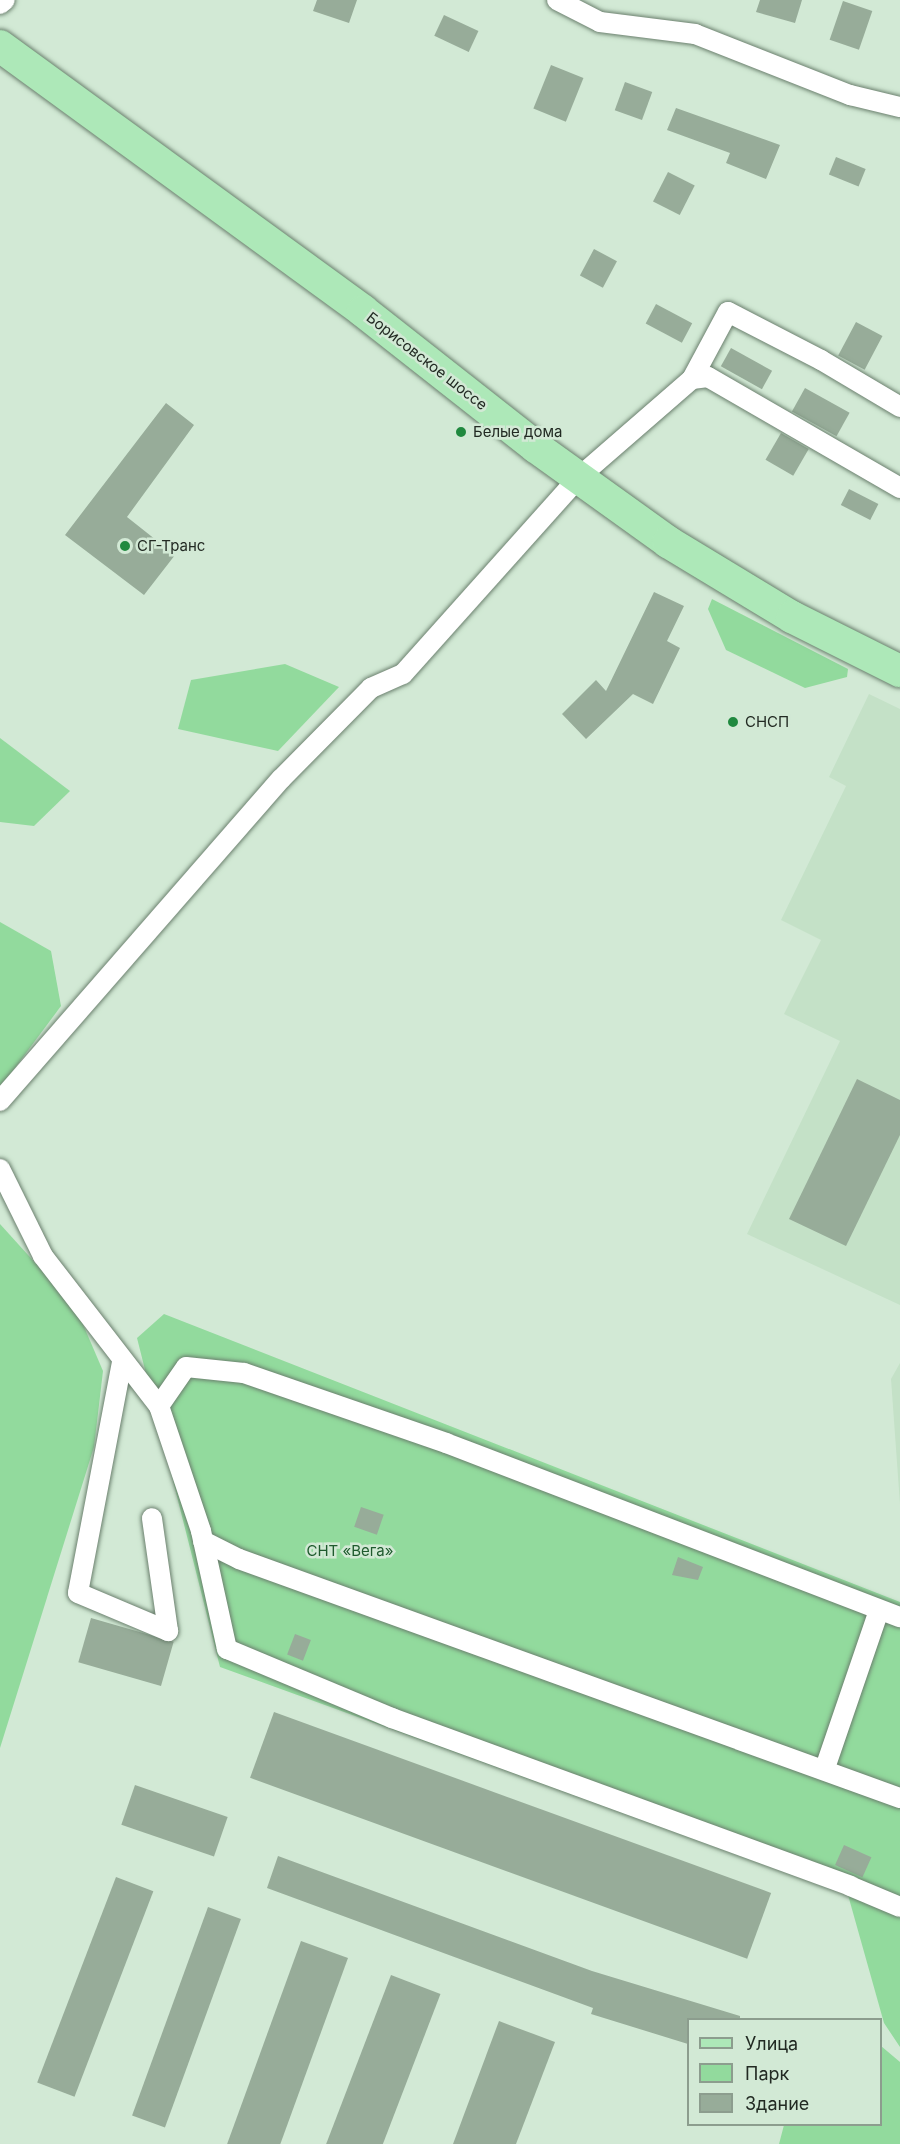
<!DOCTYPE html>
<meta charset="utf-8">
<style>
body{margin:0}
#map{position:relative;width:900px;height:2144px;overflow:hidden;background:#d2e9d5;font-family:Inter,sans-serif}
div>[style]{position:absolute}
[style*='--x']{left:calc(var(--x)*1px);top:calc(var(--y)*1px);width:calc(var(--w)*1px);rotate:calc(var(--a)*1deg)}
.built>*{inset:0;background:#c4e1c7}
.green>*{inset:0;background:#92da9d}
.building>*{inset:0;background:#97ac99;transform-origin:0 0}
.roads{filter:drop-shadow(0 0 2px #6b806e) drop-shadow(0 0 2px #6b806e)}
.minor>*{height:20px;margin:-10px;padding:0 10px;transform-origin:10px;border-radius:10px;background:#fff}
.primary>*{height:32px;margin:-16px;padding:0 16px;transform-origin:16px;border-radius:16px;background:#ade8b8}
.dots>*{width:16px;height:16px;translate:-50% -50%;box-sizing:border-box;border:3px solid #d2e9d5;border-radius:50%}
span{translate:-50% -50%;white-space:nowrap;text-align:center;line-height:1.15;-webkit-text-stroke:5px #d2e9d5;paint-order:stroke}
.street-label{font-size:15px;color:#222a23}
.poi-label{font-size:15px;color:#222a23}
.left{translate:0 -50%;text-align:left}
.park-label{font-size:15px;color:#1f5b2e}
.legend{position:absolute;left:687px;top:2018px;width:195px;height:108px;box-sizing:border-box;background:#d2e9d5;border:2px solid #8c9d8e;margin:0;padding:8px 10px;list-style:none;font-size:18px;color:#222a23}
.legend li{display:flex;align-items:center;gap:12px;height:30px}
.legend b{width:30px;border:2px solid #8c9d8e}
</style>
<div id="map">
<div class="built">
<div style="clip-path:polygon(869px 694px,900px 709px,900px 1305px,747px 1234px,840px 1041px,784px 1014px,821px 940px,781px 920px,846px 786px,829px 777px)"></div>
<div style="clip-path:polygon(900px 1363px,900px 1504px,891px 1379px)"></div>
</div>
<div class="green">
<div style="clip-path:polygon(712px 599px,848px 669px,847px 677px,805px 688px,726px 650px,708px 609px)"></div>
<div style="clip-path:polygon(285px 664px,339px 687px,278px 751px,178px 729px,191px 680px)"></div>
<div style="clip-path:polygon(0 738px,70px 791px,34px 826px,0 822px)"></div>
<div style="clip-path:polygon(0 922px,51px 951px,61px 1006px,0 1088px)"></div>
<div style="clip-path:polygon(0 1224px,76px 1308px,103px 1371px,94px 1447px,0 1748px)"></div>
<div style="clip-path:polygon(164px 1314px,900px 1602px,900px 2047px,884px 2023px,848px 1895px,220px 1667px,137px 1338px)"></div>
<div style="clip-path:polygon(881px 2046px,900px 2062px,900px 2144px,779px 2144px,784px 2125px,880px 2124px)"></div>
</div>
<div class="building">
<div style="clip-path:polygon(317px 0,357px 0,349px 23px,313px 11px)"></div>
<div style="clip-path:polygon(760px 0,802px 0,795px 23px,756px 12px)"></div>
<div style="left:843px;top:1px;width:31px;height:41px;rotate:19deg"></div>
<div style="left:444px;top:15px;width:38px;height:23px;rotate:25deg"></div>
<div style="left:551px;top:65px;width:35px;height:47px;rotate:22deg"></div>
<div style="left:625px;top:82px;width:29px;height:30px;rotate:20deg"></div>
<div style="clip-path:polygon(676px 108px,780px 145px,766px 179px,726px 163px,730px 153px,667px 130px)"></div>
<div style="left:836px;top:157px;width:32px;height:19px;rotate:22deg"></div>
<div style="left:668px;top:172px;width:30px;height:33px;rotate:27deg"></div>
<div style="left:594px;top:249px;width:26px;height:30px;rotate:28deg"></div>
<div style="left:656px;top:304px;width:41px;height:22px;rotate:28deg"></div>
<div style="left:856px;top:322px;width:30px;height:38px;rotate:28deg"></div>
<div style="left:731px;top:348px;width:47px;height:21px;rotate:29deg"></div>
<div style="left:805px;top:388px;width:51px;height:27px;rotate:29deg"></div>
<div style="clip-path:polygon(166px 403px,194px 425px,127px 517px,175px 555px,144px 595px,65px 535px)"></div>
<div style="left:781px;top:433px;width:32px;height:31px;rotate:30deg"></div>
<div style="left:849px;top:489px;width:33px;height:18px;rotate:27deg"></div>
<div style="clip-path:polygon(654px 592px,684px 606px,667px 641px,680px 648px,653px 704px,633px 694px,586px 739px,562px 714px,596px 680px,606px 691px)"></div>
<div style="clip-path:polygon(857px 1079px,900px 1100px,900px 1135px,846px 1246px,789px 1219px)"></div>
<div style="left:361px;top:1507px;width:24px;height:21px;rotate:19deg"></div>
<div style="clip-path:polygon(678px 1557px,703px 1567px,698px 1580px,672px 1575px)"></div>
<div style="left:91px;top:1618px;width:86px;height:46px;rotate:16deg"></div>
<div style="left:295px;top:1634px;width:17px;height:22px;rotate:21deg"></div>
<div style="left:274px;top:1712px;width:529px;height:70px;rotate:20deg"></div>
<div style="left:135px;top:1785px;width:98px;height:42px;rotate:19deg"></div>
<div style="left:844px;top:1845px;width:30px;height:22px;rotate:24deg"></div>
<div style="clip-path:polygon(278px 1856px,592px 1971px,740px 2016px,740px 2019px,688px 2019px,688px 2044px,591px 2014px,593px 2008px,267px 1888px)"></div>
<div style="left:116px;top:1877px;width:40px;height:220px;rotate:21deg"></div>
<div style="left:208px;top:1907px;width:35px;height:222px;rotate:20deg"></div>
<div style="left:301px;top:1941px;width:50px;height:216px;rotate:20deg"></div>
<div style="left:391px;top:1975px;width:53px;height:181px;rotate:21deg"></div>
<div style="clip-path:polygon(499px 2021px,555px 2042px,516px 2144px,453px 2144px)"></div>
</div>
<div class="roads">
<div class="minor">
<div style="--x:557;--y:0;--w:48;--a:27.1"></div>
<div style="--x:600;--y:22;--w:96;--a:7.2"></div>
<div style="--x:695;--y:34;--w:167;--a:21.5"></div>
<div style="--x:850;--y:95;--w:51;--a:13.5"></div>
<div style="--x:0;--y:4;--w:6;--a:-39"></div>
<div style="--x:692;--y:379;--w:76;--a:-61.8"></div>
<div style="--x:728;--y:312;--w:105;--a:27.3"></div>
<div style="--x:821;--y:360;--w:92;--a:30.7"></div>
<div style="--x:0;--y:1101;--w:427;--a:-48.9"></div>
<div style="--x:281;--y:779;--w:128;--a:-45.3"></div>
<div style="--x:371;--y:688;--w:35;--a:-24"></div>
<div style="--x:403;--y:674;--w:263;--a:-48.2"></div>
<div style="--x:578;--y:478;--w:151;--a:-41"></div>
<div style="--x:692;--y:379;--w:16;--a:-7"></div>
<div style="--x:708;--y:377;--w:222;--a:30"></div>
<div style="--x:0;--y:1169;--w:97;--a:63.7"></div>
<div style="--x:43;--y:1256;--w:190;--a:52.3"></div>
<div style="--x:159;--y:1406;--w:132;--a:71.4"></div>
<div style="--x:201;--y:1531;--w:121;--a:77.6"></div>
<div style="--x:227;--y:1649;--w:179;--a:22.7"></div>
<div style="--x:392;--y:1718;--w:488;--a:20.1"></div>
<div style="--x:850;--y:1886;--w:54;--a:22.8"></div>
<div style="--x:122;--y:1362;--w:235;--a:100.8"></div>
<div style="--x:78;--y:1593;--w:98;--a:22.9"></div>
<div style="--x:168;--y:1631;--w:114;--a:-98.1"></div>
<div style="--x:159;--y:1406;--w:47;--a:-55.3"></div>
<div style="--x:186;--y:1367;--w:58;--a:5.9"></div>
<div style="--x:244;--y:1373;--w:214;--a:19.1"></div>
<div style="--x:446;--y:1443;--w:486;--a:21"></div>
<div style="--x:203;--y:1541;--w:40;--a:26.6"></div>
<div style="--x:239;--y:1559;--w:703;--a:19.88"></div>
<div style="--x:825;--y:1768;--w:167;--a:-71.1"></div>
</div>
<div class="primary">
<div style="--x:0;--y:46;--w:449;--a:36.1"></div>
<div style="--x:363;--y:311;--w:220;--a:38.2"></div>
<div style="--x:536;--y:447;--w:163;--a:35.7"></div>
<div style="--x:668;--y:542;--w:145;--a:31.2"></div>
<div style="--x:792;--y:617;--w:121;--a:26.6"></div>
</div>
</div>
<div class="dots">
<div style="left:461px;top:432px;background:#20893f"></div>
<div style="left:125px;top:546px;background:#20893f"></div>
<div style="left:733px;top:722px;background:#20893f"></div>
</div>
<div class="street-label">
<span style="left:427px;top:361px;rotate:38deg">Борисовское шоссе</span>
</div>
<div class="poi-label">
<span class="left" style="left:473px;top:432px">Белые дома</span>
<span class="left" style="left:137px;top:546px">СГ-Транс</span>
<span class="left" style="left:745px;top:722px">СНСП</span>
</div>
<div class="park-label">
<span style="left:350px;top:1551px">СНТ «Вега»</span>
</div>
<ul class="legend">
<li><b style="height:8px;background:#ade8b8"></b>Улица</li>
<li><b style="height:16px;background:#92da9d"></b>Парк</li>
<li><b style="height:16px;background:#97ac99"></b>Здание</li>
</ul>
</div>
